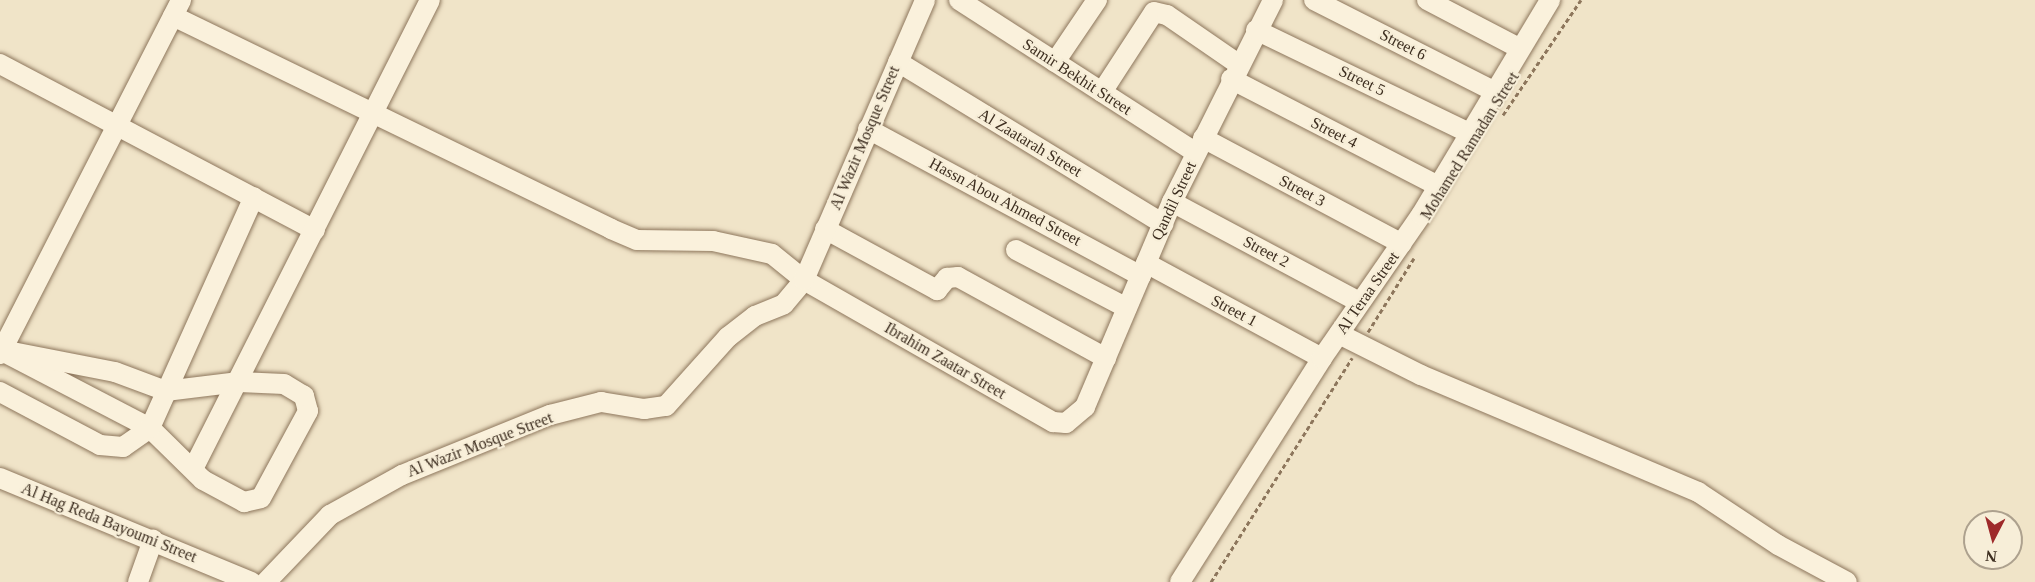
<!DOCTYPE html>
<style>
body{margin:0}
#map{position:relative;width:2035px;height:582px;overflow:hidden;background:#f0e4c8;font-family:Georgia,serif}
div>[style]{position:absolute}
[style*='--x']{left:calc(var(--x)*1px);top:calc(var(--y)*1px);width:calc(var(--w)*1px);rotate:calc(var(--a)*1deg)}
.path>*{height:3px;margin-top:-1.5px;transform-origin:0;background:repeating-linear-gradient(90deg,#8d765c 0 4.5px,transparent 0 7.5px)}
.roads{filter:drop-shadow(0 0 2px #8d765c) drop-shadow(0 0 2px #8d765c)}
.minor>*{height:20px;margin:-10px;padding:0 10px;transform-origin:10px;border-radius:10px;background:#faf1dc}
span{translate:-50% -50%;white-space:nowrap;text-align:center;line-height:1.15;-webkit-text-stroke:4.5px #f7eed8;paint-order:stroke}
.street-label{font-size:16px;color:#3d2e20}
.north{position:absolute;left:1963px;top:510px;width:60px;height:60px;box-sizing:border-box;background:#f7eed8;border:2px solid #ada18e;border-radius:50%;rotate:186deg;font-size:16px;font-weight:700;line-height:24px;text-align:center;color:#3d2e20}
.north::after{content:'';display:block;margin:auto;width:21px;height:27px;background:#9e2a2b;clip-path:polygon(50% 0,100% 100%,50% 72%,0 100%)}
</style>
<div id="map">
<div class="path">
<div style="--x:1503;--y:115;--w:139;--a:-55.9"></div>
<div style="--x:1368;--y:332;--w:87;--a:-58.1"></div>
<div style="--x:1211;--y:582;--w:265;--a:-57.8"></div>
</div>
<div class="roads">
<div class="minor">
<div style="--x:959;--y:0;--w:282;--a:32.8"></div>
<div style="--x:1314;--y:0;--w:201;--a:26.9"></div>
<div style="--x:1427;--y:0;--w:104;--a:27.6"></div>
<div style="--x:173;--y:16;--w:487;--a:25.9"></div>
<div style="--x:611;--y:229;--w:28;--a:23"></div>
<div style="--x:637;--y:240;--w:76;--a:0.8"></div>
<div style="--x:713;--y:241;--w:60;--a:12.4"></div>
<div style="--x:772;--y:254;--w:41;--a:39.1"></div>
<div style="--x:804;--y:280;--w:287;--a:29.7"></div>
<div style="--x:1053;--y:422;--w:13;--a:4"></div>
<div style="--x:1066;--y:423;--w:25;--a:-40"></div>
<div style="--x:1085;--y:407;--w:223;--a:-67"></div>
<div style="--x:1172;--y:202;--w:226;--a:-63.4"></div>
<div style="--x:1256;--y:30;--w:234;--a:25.8"></div>
<div style="--x:898;--y:62;--w:311;--a:31.4"></div>
<div style="--x:1055;--y:62;--w:75;--a:-55.9"></div>
<div style="--x:0;--y:64;--w:356;--a:27.8"></div>
<div style="--x:1231;--y:79;--w:233;--a:27.3"></div>
<div style="--x:1102;--y:92;--w:95;--a:-57"></div>
<div style="--x:1154;--y:12;--w:13;--a:13"></div>
<div style="--x:1167;--y:15;--w:86;--a:34.6"></div>
<div style="--x:868;--y:129;--w:310;--a:28.3"></div>
<div style="--x:1203;--y:138;--w:225;--a:28"></div>
<div style="--x:1172;--y:202;--w:212;--a:28.1"></div>
<div style="--x:825;--y:229;--w:128;--a:28.6"></div>
<div style="--x:937;--y:290;--w:16;--a:-50"></div>
<div style="--x:947;--y:278;--w:11;--a:-5"></div>
<div style="--x:958;--y:277;--w:169;--a:28.7"></div>
<div style="--x:1016;--y:250;--w:125;--a:27.6"></div>
<div style="--x:1146;--y:263;--w:200;--a:28.4"></div>
<div style="--x:1339;--y:334;--w:92;--a:26.6"></div>
<div style="--x:1421;--y:375;--w:301;--a:22.9"></div>
<div style="--x:1698;--y:492;--w:96;--a:33.5"></div>
<div style="--x:1778;--y:545;--w:78;--a:28.2"></div>
<div style="--x:0;--y:350;--w:169;--a:27.5"></div>
<div style="--x:150;--y:428;--w:74;--a:44.5"></div>
<div style="--x:203;--y:480;--w:47;--a:28.2"></div>
<div style="--x:244;--y:502;--w:17;--a:-13"></div>
<div style="--x:261;--y:498;--w:99;--a:-61.6"></div>
<div style="--x:308;--y:411;--w:16;--a:-105"></div>
<div style="--x:304;--y:396;--w:23;--a:-149"></div>
<div style="--x:284;--y:384;--w:45;--a:-177.5"></div>
<div style="--x:239;--y:382;--w:74;--a:173"></div>
<div style="--x:166;--y:391;--w:54;--a:-159.6"></div>
<div style="--x:115;--y:372;--w:115;--a:-169"></div>
<div style="--x:0;--y:354;--w:398;--a:-62.9"></div>
<div style="--x:0;--y:392;--w:113;--a:27.9"></div>
<div style="--x:100;--y:445;--w:23;--a:5"></div>
<div style="--x:123;--y:447;--w:33;--a:-35"></div>
<div style="--x:150;--y:428;--w:253;--a:-65.8"></div>
<div style="--x:193;--y:469;--w:525;--a:-63.19"></div>
<div style="--x:0;--y:478;--w:272;--a:22.5"></div>
<div style="--x:138;--y:582;--w:45;--a:-70.3"></div>
<div style="--x:266;--y:582;--w:93;--a:-46.3"></div>
<div style="--x:330;--y:515;--w:82;--a:-29.1"></div>
<div style="--x:402;--y:475;--w:160;--a:-22.1"></div>
<div style="--x:550;--y:415;--w:53;--a:-14.3"></div>
<div style="--x:601;--y:402;--w:44;--a:9.2"></div>
<div style="--x:644;--y:409;--w:22;--a:-8"></div>
<div style="--x:666;--y:406;--w:93;--a:-48.1"></div>
<div style="--x:728;--y:337;--w:34;--a:-38"></div>
<div style="--x:755;--y:316;--w:31;--a:-22"></div>
<div style="--x:784;--y:304;--w:31;--a:-50"></div>
<div style="--x:804;--y:280;--w:305;--a:-66.6"></div>
<div style="--x:1180;--y:582;--w:265;--a:-57.6"></div>
<div style="--x:1322;--y:358;--w:174;--a:-55.3"></div>
<div style="--x:1421;--y:215;--w:251;--a:-59"></div>
</div>
</div>
<div class="street-label">
<span style="left:1403px;top:45px;rotate:27deg">Street 6</span>
<span style="left:1077px;top:77px;rotate:33deg">Samir Bekhit Street</span>
<span style="left:1362px;top:81px;rotate:26deg">Street 5</span>
<span style="left:1334px;top:133px;rotate:27deg">Street 4</span>
<span style="left:865px;top:138px;rotate:-67deg">Al Wazir Mosque Street</span>
<span style="left:1030px;top:143px;rotate:31deg">Al Zaatarah Street</span>
<span style="left:1470px;top:146px;rotate:-58deg">Mohamed Ramadan Street</span>
<span style="left:1302px;top:191px;rotate:28deg">Street 3</span>
<span style="left:1174px;top:201px;rotate:-65deg">Qandil Street</span>
<span style="left:1005px;top:202px;rotate:28deg">Hassn Abou Ahmed Street</span>
<span style="left:1266px;top:252px;rotate:28deg">Street 2</span>
<span style="left:1368px;top:293px;rotate:-55deg">Al Teraa Street</span>
<span style="left:1234px;top:311px;rotate:28deg">Street 1</span>
<span style="left:945px;top:361px;rotate:30deg">Ibrahim Zaatar Street</span>
<span style="left:480px;top:445px;rotate:-21deg">Al Wazir Mosque Street</span>
<span style="left:109px;top:523px;rotate:22deg">Al Hag Reda Bayoumi Street</span>
</div>
<div class="north">N</div>
</div>
